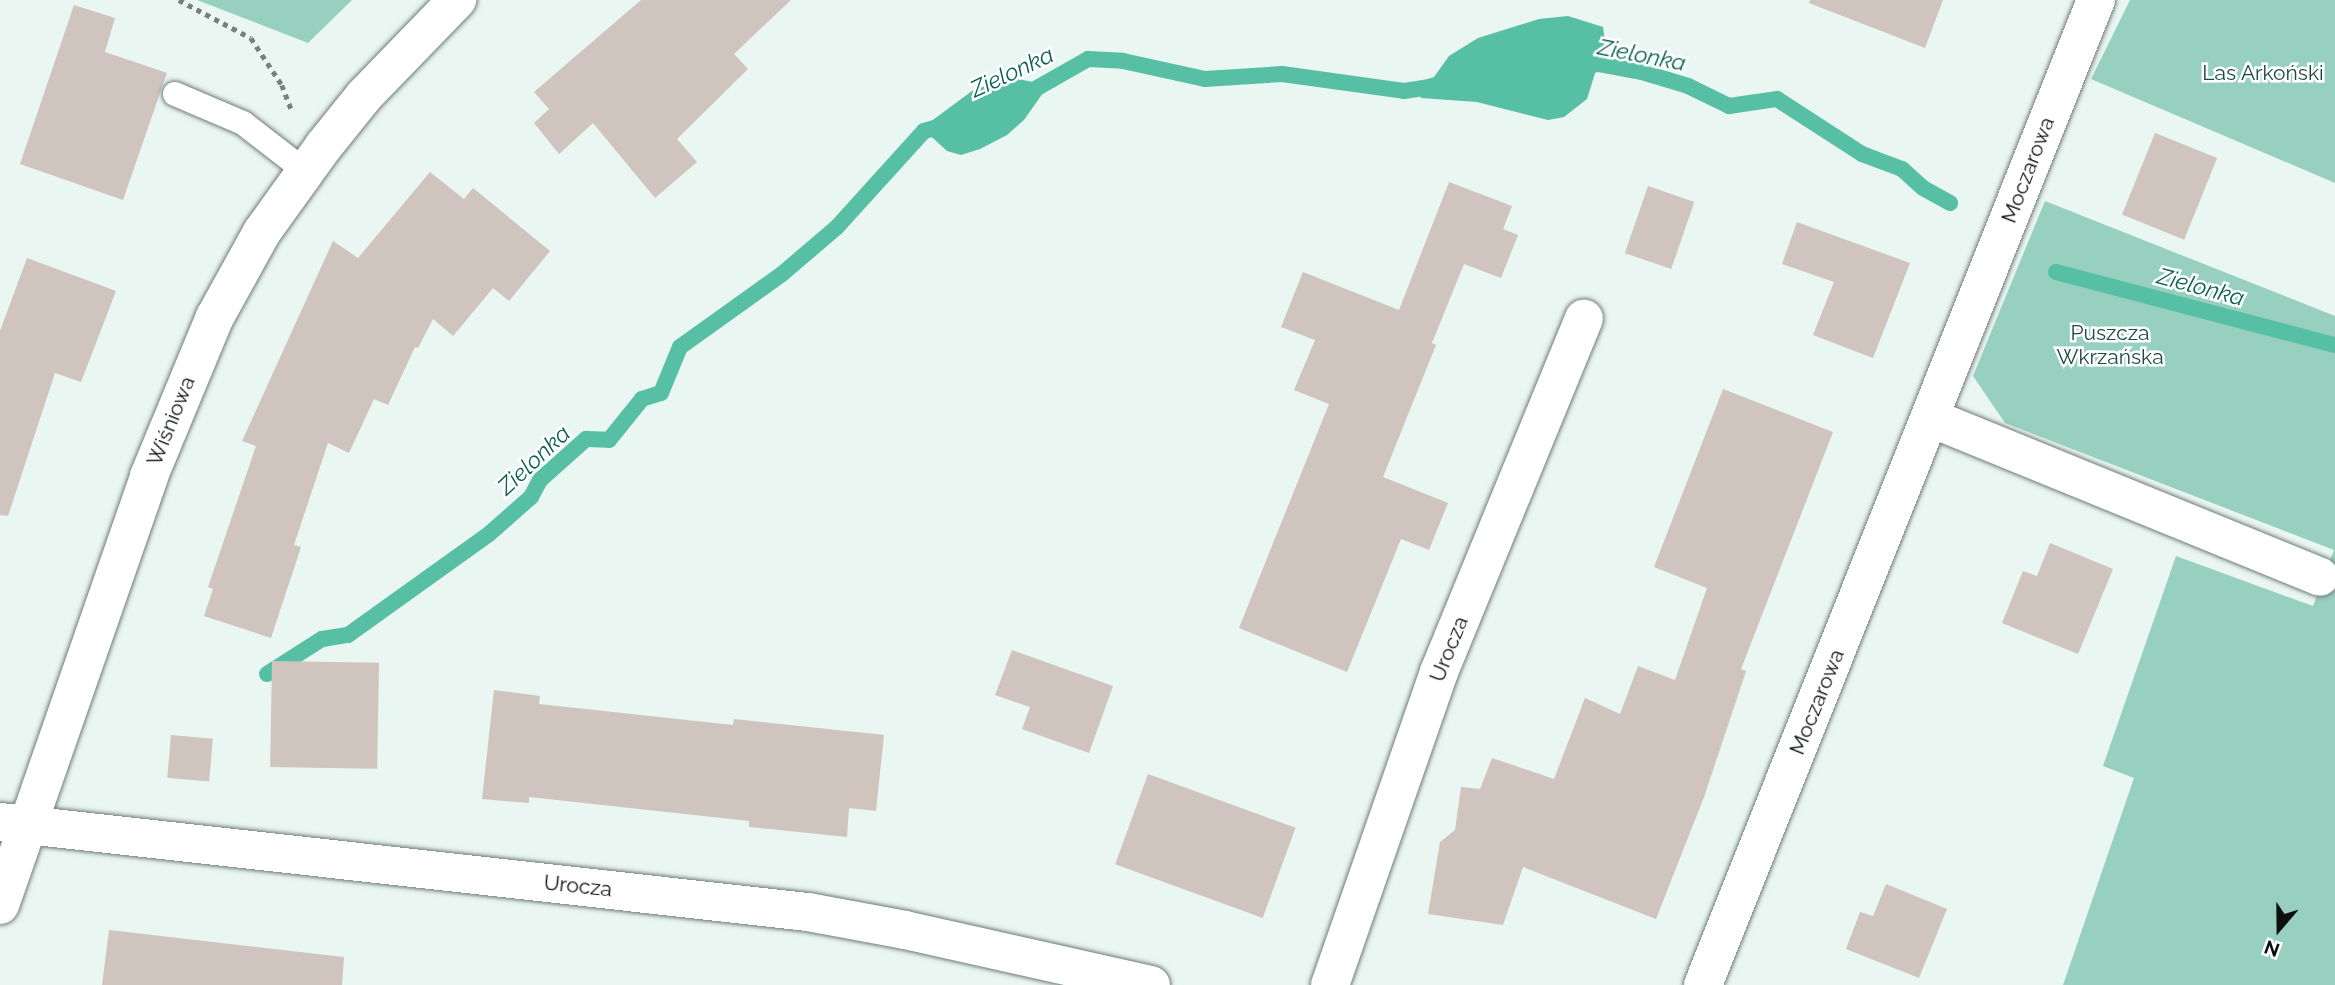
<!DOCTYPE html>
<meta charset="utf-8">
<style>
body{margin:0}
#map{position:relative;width:2335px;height:985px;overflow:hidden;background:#e9f6f1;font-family:Raleway,sans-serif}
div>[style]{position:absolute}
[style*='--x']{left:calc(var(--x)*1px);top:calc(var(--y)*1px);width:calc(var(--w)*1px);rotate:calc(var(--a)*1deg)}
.green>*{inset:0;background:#98d0bf}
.water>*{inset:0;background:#57bfa4}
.stream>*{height:16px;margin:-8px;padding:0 8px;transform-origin:8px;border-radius:8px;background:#57bfa4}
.building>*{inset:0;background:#cfc4be;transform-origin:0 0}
.path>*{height:4.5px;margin-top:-2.25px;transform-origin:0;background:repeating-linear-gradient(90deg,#77807d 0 5px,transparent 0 10px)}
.roads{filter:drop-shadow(0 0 2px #707b77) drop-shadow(0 0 2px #707b77)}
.service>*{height:24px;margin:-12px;padding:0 12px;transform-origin:12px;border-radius:12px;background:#fff}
.minor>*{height:38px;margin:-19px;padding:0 19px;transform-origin:19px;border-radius:19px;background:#fff}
span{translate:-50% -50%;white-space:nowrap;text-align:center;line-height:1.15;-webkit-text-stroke:5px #fff;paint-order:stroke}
.park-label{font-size:21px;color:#1d4a3e}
.street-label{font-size:21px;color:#0c110f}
.water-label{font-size:23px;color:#0b614f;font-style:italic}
.north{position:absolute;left:2244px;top:894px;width:70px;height:70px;-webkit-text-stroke:5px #fff;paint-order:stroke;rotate:200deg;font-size:19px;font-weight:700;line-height:28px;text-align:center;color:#0c110f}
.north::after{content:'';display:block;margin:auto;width:24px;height:32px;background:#0c110f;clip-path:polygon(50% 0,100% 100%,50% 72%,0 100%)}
</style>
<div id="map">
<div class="green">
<div style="clip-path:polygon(197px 0,352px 0,308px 43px)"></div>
<div style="clip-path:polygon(2130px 0,2335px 0,2335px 183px,2091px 79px)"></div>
<div style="clip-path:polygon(2045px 201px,2335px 316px,2335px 985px,2063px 985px,2134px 778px,2103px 766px,2176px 556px,2313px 606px,2334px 550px,2005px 423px,1973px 376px)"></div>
</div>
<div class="water">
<div style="clip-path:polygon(1568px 16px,1603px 27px,1605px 41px,1587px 99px,1564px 117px,1548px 120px,1477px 102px,1421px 98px,1415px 83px,1434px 77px,1449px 56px,1478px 38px,1539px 19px)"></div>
<div style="clip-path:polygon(1009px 77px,1042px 84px,1053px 78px,1057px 86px,1045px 90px,1024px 120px,1007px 135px,980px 149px,961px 155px,947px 151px,922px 128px,972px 91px)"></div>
</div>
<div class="stream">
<div style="--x:1577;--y:67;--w:21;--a:-8"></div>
<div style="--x:1598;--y:64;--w:45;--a:10.3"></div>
<div style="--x:1642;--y:72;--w:48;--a:16.9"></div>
<div style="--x:1688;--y:86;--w:46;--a:26"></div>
<div style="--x:1729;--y:106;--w:49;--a:-8.3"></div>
<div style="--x:1777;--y:99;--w:101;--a:32.9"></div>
<div style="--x:1862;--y:154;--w:43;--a:20.6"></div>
<div style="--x:1902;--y:169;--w:28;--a:42"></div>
<div style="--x:1923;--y:188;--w:31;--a:29"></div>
<div style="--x:1037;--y:88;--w:59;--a:-29.6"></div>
<div style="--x:1088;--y:59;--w:35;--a:3"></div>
<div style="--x:1123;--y:61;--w:84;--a:12.4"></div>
<div style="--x:1205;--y:79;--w:77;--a:-3.7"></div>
<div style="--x:1282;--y:74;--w:123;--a:7.9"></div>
<div style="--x:1404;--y:91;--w:33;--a:-9"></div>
<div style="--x:2056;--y:272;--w:288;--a:14.7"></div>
<div style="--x:267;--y:674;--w:65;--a:-32.5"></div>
<div style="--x:322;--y:639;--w:26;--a:-9"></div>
<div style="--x:348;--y:635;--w:173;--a:-35.6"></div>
<div style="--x:489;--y:534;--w:56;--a:-41.4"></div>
<div style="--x:531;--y:497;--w:19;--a:-62"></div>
<div style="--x:540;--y:480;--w:62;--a:-41.7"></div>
<div style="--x:586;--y:439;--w:23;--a:2"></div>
<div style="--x:609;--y:440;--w:53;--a:-51.2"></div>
<div style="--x:642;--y:399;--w:20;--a:-18"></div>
<div style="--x:661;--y:393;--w:50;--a:-67.6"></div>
<div style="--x:680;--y:347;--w:125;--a:-35.6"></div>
<div style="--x:782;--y:274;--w:72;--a:-40.5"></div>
<div style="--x:837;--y:227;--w:130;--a:-47.8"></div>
<div style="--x:924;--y:131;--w:22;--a:-16"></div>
</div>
<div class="building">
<div style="clip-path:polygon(641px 0,791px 0,734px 54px,748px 69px,677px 139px,697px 162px,655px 198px,593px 123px,559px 154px,534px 123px,549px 109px,534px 92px)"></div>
<div style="clip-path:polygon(1810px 0,1943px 0,1925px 48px,1809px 3px)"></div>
<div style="clip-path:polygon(74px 5px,115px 18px,105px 52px,167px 73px,123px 200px,20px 164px)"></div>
<div style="left:2155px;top:133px;width:67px;height:88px;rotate:22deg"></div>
<div style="clip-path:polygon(430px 172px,464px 199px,473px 188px,550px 251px,509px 301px,493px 288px,453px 336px,433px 319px,418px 348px,415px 347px,388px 405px,374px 399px,349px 453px,328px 443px,294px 545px,301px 547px,271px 638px,204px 616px,213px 589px,208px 587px,256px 446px,242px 441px,333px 241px,358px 258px)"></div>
<div style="clip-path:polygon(1449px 182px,1512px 206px,1503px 229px,1518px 235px,1501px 278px,1464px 264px,1432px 343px,1436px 345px,1383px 477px,1448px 503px,1429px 550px,1401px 539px,1347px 672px,1239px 628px,1329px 404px,1294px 390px,1315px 340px,1281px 327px,1303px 272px,1399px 310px)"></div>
<div style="left:1648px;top:186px;width:49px;height:71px;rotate:19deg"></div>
<div style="clip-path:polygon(1797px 222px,1910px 263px,1873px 358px,1813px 335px,1834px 282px,1782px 264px)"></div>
<div style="clip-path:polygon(27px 258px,116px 291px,81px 382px,55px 373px,8px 516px,0 515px,0 331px)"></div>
<div style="clip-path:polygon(1723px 389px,1833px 432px,1741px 669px,1746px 671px,1704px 797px,1656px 919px,1523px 867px,1503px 925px,1428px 914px,1440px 842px,1455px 830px,1461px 787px,1480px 789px,1492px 758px,1554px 779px,1585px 698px,1620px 714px,1638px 666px,1675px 680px,1707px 588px,1654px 567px)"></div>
<div style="clip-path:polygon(2050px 543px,2113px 569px,2078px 654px,2002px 623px,2023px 571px,2037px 576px)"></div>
<div style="clip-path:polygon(1012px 650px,1113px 686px,1089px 753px,1022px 729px,1030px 707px,995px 695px)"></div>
<div style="left:272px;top:661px;width:107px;height:106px;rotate:1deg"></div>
<div style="clip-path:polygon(494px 690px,540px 696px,539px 704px,733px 725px,734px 719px,884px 735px,876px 811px,849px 808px,847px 837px,749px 827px,749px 821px,529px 797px,529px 803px,482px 799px)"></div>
<div style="left:171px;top:735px;width:42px;height:43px;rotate:5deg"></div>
<div style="left:1148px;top:774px;width:157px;height:96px;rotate:20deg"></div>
<div style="clip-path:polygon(1886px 884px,1947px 909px,1919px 978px,1846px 949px,1860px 912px,1873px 916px)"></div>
<div style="clip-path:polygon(109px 930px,344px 957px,342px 985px,102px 985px)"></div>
</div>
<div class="path">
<div style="--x:179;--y:0;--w:81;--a:27.8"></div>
<div style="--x:251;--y:38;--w:56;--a:56.6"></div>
<div style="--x:282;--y:85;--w:26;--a:69"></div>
</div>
<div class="roads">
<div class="service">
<div style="--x:175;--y:94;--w:74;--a:23.1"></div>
<div style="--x:243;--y:123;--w:78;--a:37.7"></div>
</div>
<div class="minor">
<div style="--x:1931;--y:418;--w:420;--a:22.2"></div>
<div style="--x:0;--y:822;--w:813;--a:6.36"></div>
<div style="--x:808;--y:912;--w:99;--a:10.5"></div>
<div style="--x:905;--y:930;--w:252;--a:12.6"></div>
<div style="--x:0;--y:905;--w:454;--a:-70.8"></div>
<div style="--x:149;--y:476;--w:172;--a:-67.5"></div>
<div style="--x:215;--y:317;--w:97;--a:-61.1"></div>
<div style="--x:262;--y:232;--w:105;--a:-54.3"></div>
<div style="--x:323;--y:147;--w:65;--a:-51.2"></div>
<div style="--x:364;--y:96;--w:134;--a:-45.9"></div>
<div style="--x:1330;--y:985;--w:331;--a:-70.8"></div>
<div style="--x:1439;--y:672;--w:382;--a:-67.7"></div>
<div style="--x:1703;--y:985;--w:1061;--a:-68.25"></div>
</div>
</div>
<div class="park-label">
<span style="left:2263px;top:73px">Las Arkoński</span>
<span style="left:2110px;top:345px">Puszcza<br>Wkrzańska</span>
</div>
<div class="street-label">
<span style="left:2028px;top:170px;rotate:-69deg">Moczarowa</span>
<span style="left:171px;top:421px;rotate:-68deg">Wiśniowa</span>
<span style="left:1449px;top:649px;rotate:-68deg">Urocza</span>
<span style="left:1817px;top:702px;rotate:-68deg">Moczarowa</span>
<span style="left:578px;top:886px;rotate:6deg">Urocza</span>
</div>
<div class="water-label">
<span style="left:1642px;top:55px;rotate:11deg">Zielonka</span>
<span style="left:1012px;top:72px;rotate:-25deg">Zielonka</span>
<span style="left:2201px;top:287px;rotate:15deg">Zielonka</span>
<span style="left:534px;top:460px;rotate:-43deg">Zielonka</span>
</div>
<div class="north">N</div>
</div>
